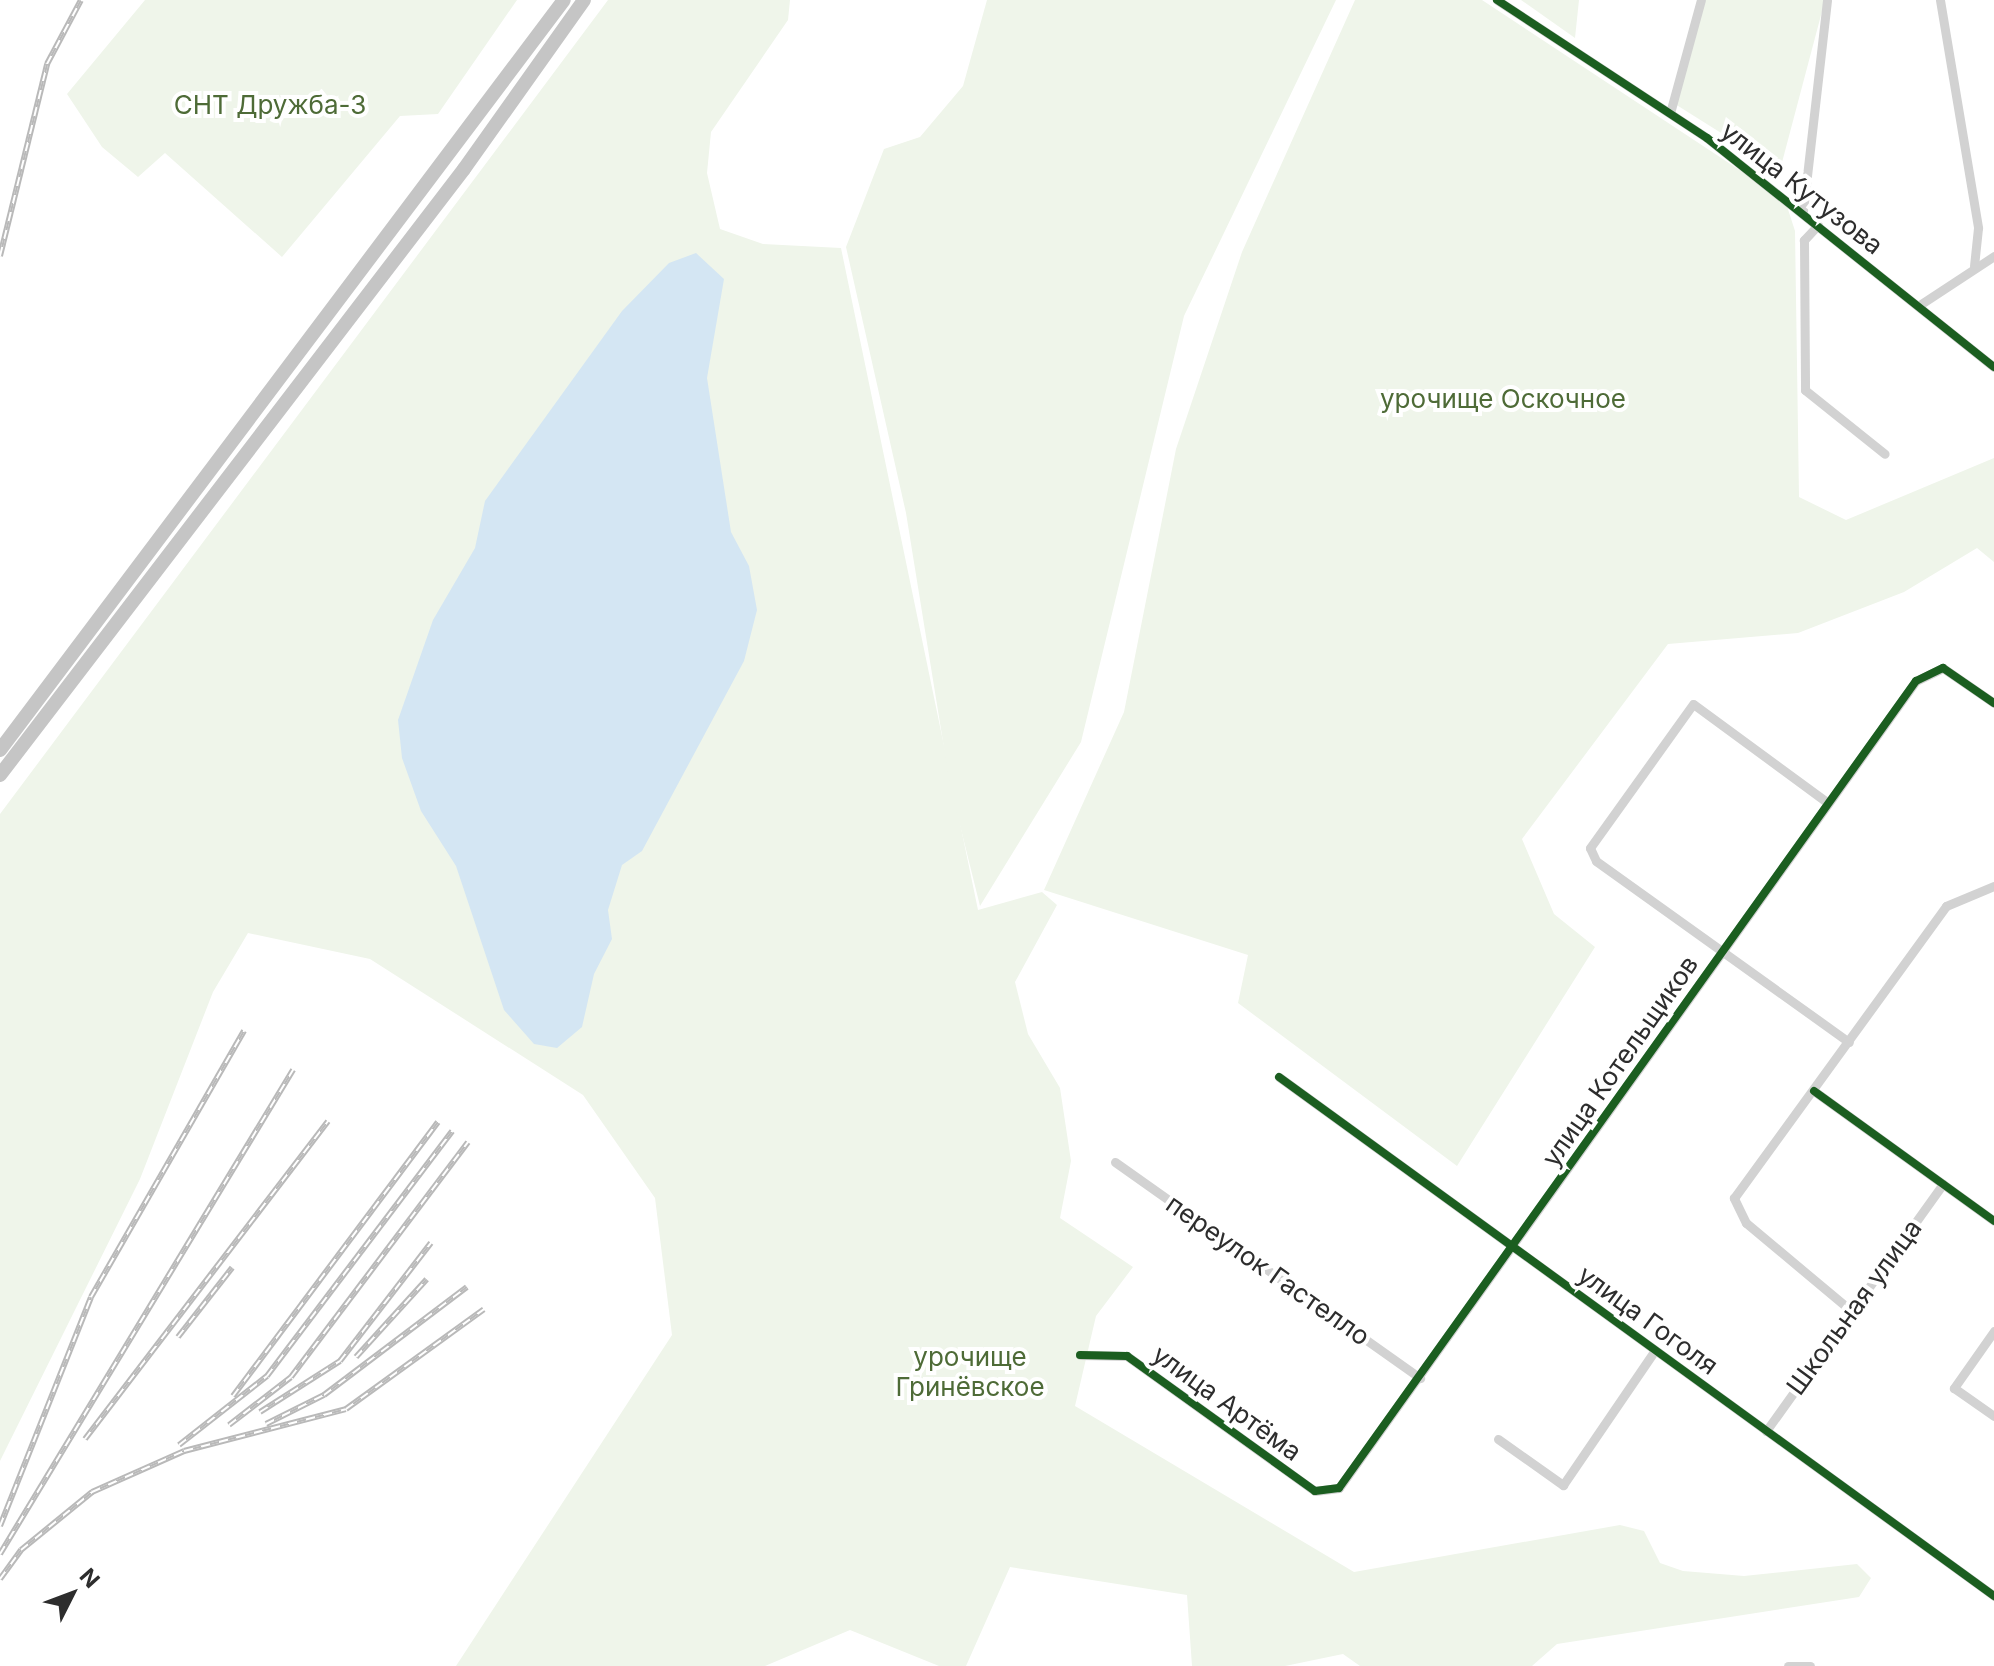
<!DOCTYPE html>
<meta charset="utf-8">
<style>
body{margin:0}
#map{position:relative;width:1994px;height:1666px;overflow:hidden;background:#fff;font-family:Inter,sans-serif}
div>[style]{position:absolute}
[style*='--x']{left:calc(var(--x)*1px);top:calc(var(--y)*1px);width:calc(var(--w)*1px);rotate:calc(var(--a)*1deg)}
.green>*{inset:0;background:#eff5ea}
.water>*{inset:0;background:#d4e6f3}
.street>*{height:9px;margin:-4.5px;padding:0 4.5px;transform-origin:4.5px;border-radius:4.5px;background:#d2d2d2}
.primary>*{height:14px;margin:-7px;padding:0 7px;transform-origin:7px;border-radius:7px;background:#c5c5c5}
.rail>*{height:6px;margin-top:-3px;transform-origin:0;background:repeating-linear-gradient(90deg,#fff 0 9px,#b9b9b9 0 18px);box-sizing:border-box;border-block:2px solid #b9b9b9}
.cycleway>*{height:8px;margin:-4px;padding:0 4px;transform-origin:4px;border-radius:4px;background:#1b5e20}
span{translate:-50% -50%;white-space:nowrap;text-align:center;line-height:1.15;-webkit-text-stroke:8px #fff;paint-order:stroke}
.park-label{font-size:26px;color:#4e6b37}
.street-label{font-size:26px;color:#2d2d2d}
.north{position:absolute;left:32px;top:1554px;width:80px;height:80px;-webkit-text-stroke:6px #fff;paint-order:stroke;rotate:48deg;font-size:22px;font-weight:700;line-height:32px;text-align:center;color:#2d2d2d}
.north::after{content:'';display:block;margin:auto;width:28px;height:36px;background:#2d2d2d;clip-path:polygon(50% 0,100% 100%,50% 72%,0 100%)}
</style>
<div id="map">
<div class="green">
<div style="clip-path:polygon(145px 0,517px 0,438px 114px,400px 116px,282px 257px,165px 153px,138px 177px,102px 147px,67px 94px)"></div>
<div style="clip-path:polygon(608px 0,790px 0,788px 20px,711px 132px,707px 173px,720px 229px,763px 244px,841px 248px,978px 910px,1042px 892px,1057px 905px,1015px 982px,1028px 1034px,1060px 1088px,1071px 1161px,1060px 1218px,1133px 1267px,1096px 1316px,1075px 1406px,1354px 1572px,1620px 1525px,1644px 1531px,1660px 1563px,1683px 1571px,1744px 1576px,1857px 1564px,1871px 1578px,1859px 1597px,1557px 1644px,1532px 1666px,1360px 1666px,1343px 1654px,1285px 1666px,1192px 1666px,1187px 1595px,1010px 1567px,966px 1666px,939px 1666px,850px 1630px,765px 1666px,456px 1666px,672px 1335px,655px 1198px,583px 1095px,370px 959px,248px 933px,213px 992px,140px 1179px,0 1461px,0 814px)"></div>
<div style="clip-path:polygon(987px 0,1336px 0,1184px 316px,1081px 742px,980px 906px,950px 785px,906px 513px,846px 247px,884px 149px,920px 137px,963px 86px)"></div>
<div style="clip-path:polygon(1355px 0,1482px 0,1785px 200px,1795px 231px,1799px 497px,1846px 520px,1994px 458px,1994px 562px,1977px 548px,1904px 592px,1798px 633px,1668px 644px,1522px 839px,1554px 914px,1595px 947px,1457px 1166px,1238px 1003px,1248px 955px,1044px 890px,1124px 712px,1176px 449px,1242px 252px)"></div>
<div style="clip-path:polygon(1521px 0,1579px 0,1575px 38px)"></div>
<div style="clip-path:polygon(1704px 0,1825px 0,1780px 170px,1675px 104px)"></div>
</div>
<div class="water">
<div style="clip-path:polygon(696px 253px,724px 279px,707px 378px,731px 532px,749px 566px,757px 610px,744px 661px,642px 851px,622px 865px,608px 910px,612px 939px,594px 974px,582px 1027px,557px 1048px,534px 1044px,504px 1010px,456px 866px,421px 811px,402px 758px,398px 720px,433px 620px,475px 548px,485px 501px,622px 311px,669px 263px)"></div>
</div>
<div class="street">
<div style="--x:1497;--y:0;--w:251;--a:33.3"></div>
<div style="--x:1707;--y:138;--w:367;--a:38.6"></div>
<div style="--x:1940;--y:0;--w:231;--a:80.5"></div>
<div style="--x:1978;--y:228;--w:38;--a:96"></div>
<div style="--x:1670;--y:113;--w:117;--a:-74.7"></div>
<div style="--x:1803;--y:211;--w:212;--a:-83.5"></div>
<div style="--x:1818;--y:225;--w:21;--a:133"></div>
<div style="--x:1804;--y:240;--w:150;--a:89.6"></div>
<div style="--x:1805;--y:390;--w:102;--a:38.7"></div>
<div style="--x:1918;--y:306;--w:91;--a:-33.3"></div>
<div style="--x:1828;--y:803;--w:167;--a:-143.7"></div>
<div style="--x:1693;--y:704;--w:177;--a:125.6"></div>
<div style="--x:1590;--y:848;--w:14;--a:65"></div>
<div style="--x:1596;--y:861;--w:311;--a:35.6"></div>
<div style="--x:1279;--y:1077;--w:884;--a:35.97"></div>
<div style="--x:1814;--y:1091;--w:222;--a:35.8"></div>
<div style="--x:1115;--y:1162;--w:374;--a:35.3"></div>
<div style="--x:1849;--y:1309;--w:134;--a:-140.1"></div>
<div style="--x:1746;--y:1223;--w:28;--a:-116"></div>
<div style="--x:1734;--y:1198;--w:361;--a:-54"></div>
<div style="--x:1946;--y:906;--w:52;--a:-22.6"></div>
<div style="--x:1994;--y:1331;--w:70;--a:125.1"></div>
<div style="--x:1954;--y:1388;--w:49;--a:35"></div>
<div style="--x:1080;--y:1355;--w:47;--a:1.2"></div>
<div style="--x:1127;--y:1356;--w:231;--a:35.7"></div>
<div style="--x:1315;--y:1491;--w:24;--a:-7"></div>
<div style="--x:1339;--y:1488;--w:992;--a:-54.44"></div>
<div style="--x:1916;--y:681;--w:30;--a:-26"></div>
<div style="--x:1943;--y:668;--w:62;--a:34.5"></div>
<div style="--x:1766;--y:1431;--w:304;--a:-54.4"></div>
<div style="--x:1498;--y:1439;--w:80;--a:35.3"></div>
<div style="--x:1563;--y:1485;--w:163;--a:-55.7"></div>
<div style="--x:1788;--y:1666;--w:22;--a:0"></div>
</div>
<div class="primary">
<div style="--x:0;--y:750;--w:938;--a:-53.06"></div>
<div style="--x:0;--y:775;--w:763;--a:-52.56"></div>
<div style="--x:464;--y:169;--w:207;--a:-54.6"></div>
</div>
<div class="rail">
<div style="--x:0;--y:256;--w:198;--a:-76.2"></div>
<div style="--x:47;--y:64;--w:72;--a:-62"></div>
<div style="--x:178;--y:1337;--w:88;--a:-52"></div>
<div style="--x:356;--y:1357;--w:105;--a:-47.7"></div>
<div style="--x:233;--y:1396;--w:342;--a:-53.2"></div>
<div style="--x:260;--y:1412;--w:95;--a:-32.5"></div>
<div style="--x:340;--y:1361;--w:149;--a:-52.4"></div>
<div style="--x:266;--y:1424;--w:65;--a:-26.6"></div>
<div style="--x:324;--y:1395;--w:179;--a:-37.1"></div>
<div style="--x:229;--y:1425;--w:78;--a:-37.7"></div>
<div style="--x:291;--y:1377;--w:294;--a:-53"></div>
<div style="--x:85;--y:1439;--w:400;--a:-52.6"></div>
<div style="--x:179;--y:1445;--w:112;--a:-38.1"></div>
<div style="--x:267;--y:1376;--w:307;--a:-52.9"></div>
<div style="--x:0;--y:1526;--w:246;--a:-68.3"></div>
<div style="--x:91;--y:1297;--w:307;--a:-60.1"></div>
<div style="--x:0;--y:1554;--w:566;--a:-58.81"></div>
<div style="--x:0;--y:1579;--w:36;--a:-54"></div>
<div style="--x:21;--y:1550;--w:92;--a:-39.2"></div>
<div style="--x:92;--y:1492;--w:101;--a:-24"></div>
<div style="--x:184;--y:1451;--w:167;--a:-14.5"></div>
<div style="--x:346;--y:1409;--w:170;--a:-35.9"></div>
</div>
<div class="cycleway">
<div style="--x:1497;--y:0;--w:251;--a:33.3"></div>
<div style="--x:1707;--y:138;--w:367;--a:38.6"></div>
<div style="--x:1279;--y:1077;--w:884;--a:35.97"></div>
<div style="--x:1814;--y:1091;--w:222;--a:35.8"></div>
<div style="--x:1080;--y:1355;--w:47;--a:1.2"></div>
<div style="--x:1127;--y:1356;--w:231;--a:35.7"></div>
<div style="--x:1315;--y:1491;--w:24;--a:-7"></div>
<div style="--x:1339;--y:1488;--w:992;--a:-54.44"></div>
<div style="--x:1916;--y:681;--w:30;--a:-26"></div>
<div style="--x:1943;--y:668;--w:62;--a:34.5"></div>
</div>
<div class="park-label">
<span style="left:270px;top:105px">СНТ Дружба-3</span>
<span style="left:1503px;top:399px">урочище Оскочное</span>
<span style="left:970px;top:1372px">урочище<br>Гринёвское</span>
</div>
<div class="street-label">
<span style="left:1802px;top:188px;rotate:38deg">улица Кутузова</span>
<span style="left:1620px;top:1061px;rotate:-55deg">улица Котельщиков</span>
<span style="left:1268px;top:1270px;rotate:35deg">переулок Гастелло</span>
<span style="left:1854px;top:1307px;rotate:-54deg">Школьная улица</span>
<span style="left:1648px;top:1320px;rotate:36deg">улица Гоголя</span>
<span style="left:1227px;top:1403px;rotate:36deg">улица Артёма</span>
</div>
<div class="north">N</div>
</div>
